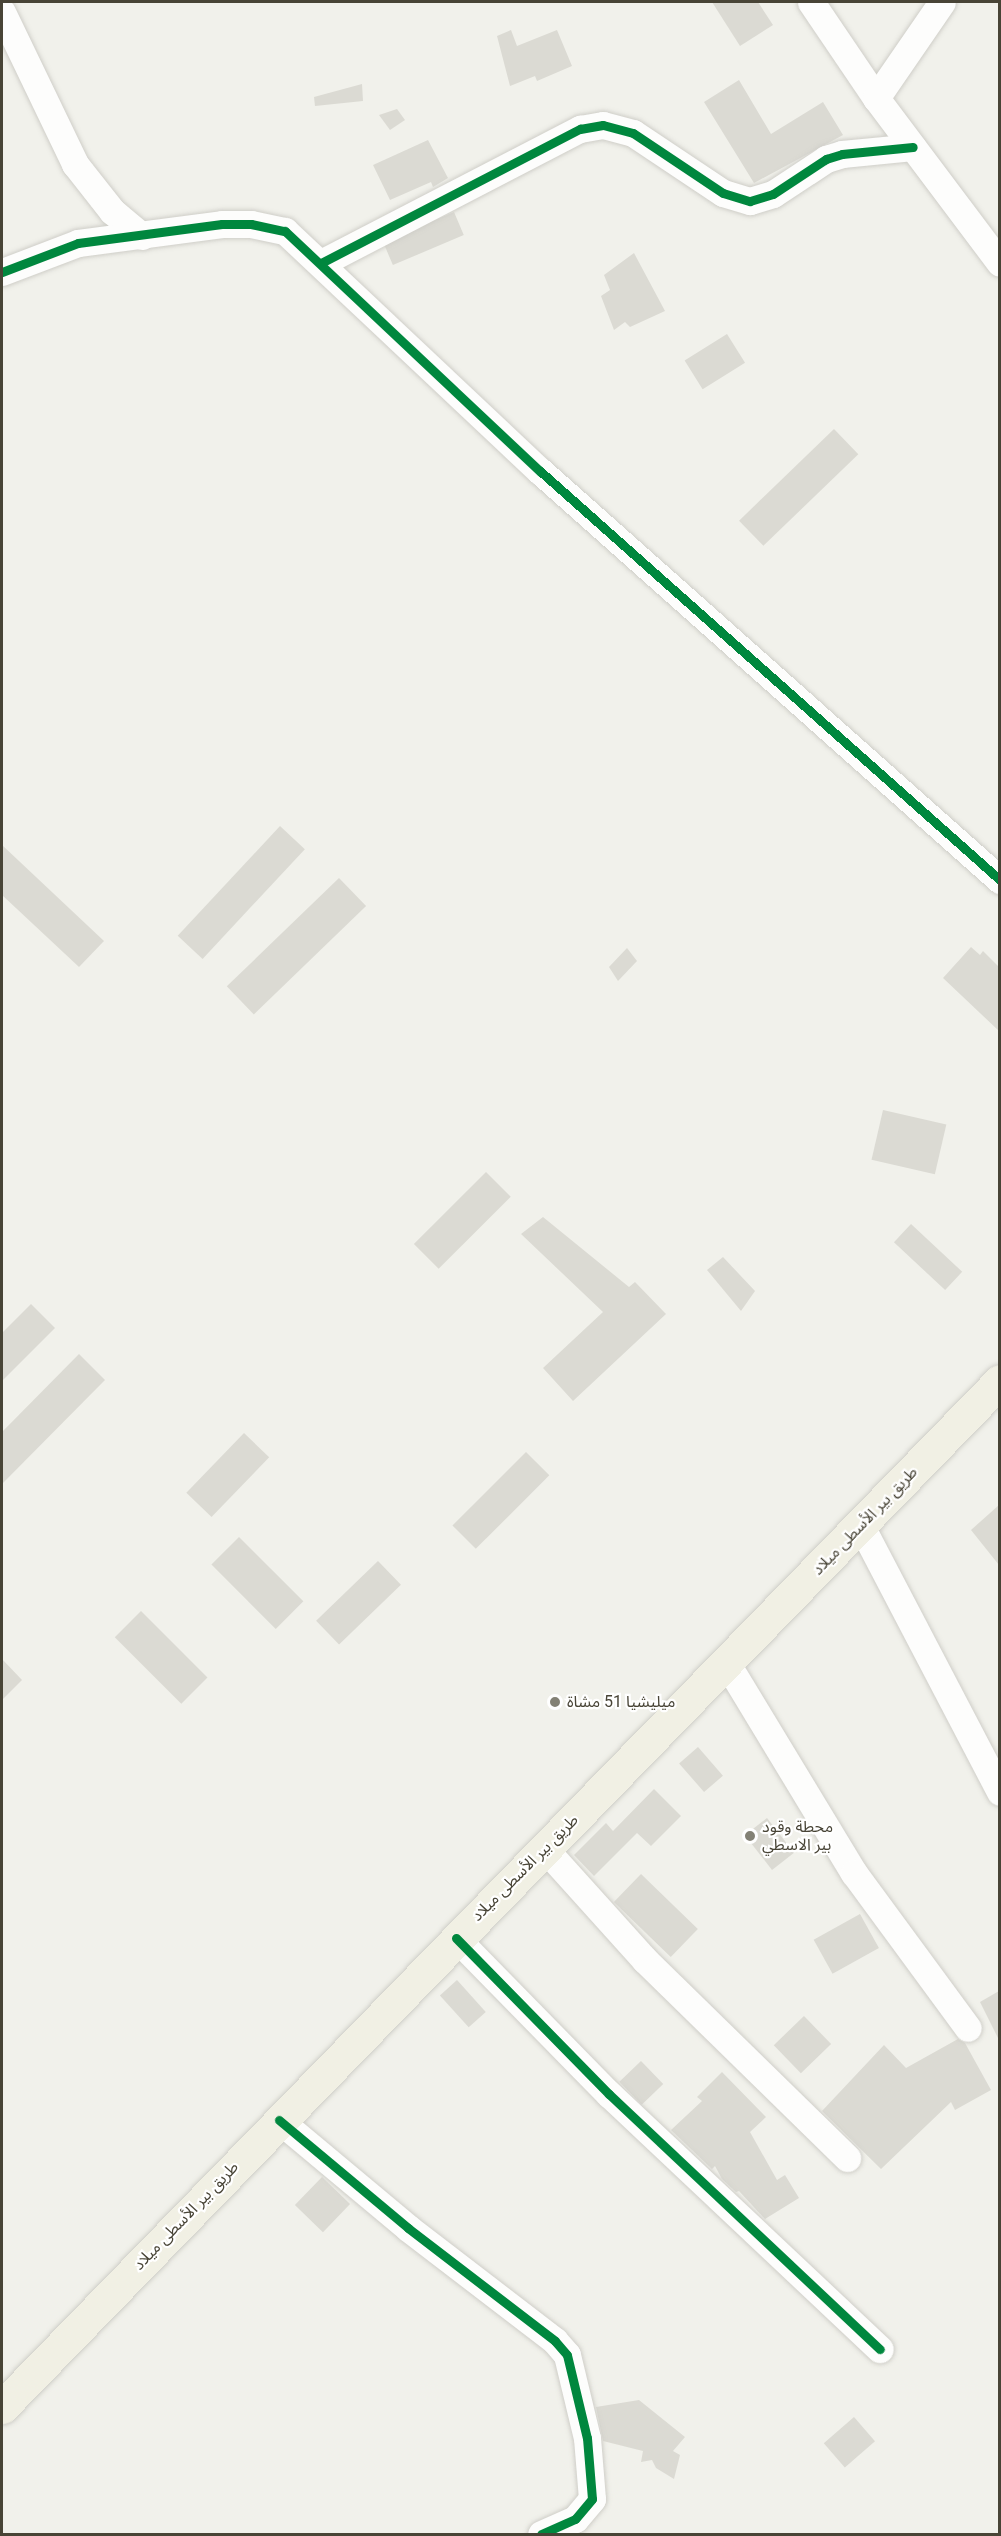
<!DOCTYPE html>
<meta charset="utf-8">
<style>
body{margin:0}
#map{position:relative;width:1001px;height:2536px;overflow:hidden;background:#f1f1eb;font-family:Roboto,"Noto Sans Arabic",sans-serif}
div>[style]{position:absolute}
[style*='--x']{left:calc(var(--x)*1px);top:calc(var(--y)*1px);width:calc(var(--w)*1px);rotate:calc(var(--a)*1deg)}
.building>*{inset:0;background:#dbdad3;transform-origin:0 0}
.roads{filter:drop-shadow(0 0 2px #cfcec8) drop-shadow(0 0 2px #cfcec8)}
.minor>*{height:27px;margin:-13.5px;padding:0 13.5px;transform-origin:13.5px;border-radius:13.5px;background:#fdfdfc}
.major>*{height:33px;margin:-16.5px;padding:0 16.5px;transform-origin:16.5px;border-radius:16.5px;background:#f1f0e4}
.cycleway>*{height:9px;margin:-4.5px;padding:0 4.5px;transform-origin:4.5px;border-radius:4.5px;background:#00873e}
.dots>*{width:16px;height:16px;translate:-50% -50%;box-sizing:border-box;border:3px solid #fff;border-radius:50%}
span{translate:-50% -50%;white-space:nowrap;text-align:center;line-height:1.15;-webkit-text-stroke:4.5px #fff;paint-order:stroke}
.street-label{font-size:16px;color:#484436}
.poi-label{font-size:16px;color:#484436}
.left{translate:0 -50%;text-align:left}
.frame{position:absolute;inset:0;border:3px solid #484436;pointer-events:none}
</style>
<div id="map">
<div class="building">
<div style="clip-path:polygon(712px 2px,758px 2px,773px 25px,740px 46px)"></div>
<div style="clip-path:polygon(511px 30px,517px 46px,557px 30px,572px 66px,537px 81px,535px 76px,510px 86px,497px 36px)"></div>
<div style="clip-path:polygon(739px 80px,771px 134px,823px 102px,843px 135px,754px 183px,704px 102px)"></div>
<div style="clip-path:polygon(362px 84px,363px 101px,315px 106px,314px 97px)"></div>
<div style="clip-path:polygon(397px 109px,405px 120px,390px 130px,379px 115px)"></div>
<div style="clip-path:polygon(428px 140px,448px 178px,433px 187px,431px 182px,390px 200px,373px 165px)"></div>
<div style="left:454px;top:212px;width:25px;height:77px;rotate:67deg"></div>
<div style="clip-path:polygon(634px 253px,665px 311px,630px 327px,625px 322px,614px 330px,601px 296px,610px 290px,604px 275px)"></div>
<div style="left:727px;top:334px;width:34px;height:50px;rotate:58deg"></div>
<div style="left:834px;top:429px;width:35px;height:132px;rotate:46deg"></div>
<div style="left:280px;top:826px;width:34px;height:150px;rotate:43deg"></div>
<div style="clip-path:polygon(2px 845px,104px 941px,79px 967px,2px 895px)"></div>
<div style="left:339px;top:878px;width:39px;height:156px;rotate:46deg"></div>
<div style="clip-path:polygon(971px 947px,980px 955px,983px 951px,999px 967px,999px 1031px,943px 978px)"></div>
<div style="clip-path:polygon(627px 948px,637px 961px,618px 981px,609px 967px)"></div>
<div style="left:883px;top:1110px;width:65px;height:51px;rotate:13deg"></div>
<div style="left:486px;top:1172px;width:35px;height:102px;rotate:45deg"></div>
<div style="clip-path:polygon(543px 1217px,629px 1287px,635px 1282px,666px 1314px,573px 1401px,543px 1368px,603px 1312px,521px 1234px)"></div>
<div style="left:911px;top:1224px;width:70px;height:25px;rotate:43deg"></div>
<div style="clip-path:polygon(723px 1257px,755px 1291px,741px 1311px,707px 1270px)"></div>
<div style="clip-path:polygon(31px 1304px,55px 1328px,2px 1381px,2px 1333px)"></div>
<div style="clip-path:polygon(79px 1354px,105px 1380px,2px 1484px,2px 1432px)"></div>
<div style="left:244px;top:1433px;width:35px;height:83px;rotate:44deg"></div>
<div style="left:526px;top:1452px;width:33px;height:104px;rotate:45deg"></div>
<div style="clip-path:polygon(999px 1505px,999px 1565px,971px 1530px)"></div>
<div style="left:239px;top:1537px;width:91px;height:39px;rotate:45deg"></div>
<div style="left:378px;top:1561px;width:33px;height:86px;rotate:46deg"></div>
<div style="left:141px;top:1611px;width:94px;height:37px;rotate:45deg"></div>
<div style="clip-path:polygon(2px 1659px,22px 1680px,2px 1700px)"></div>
<div style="left:698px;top:1747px;width:38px;height:25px;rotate:49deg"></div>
<div style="clip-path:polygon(654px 1789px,681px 1816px,651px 1846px,637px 1833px,594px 1876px,574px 1855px,606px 1823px,613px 1831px)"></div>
<div style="left:767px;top:1818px;width:44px;height:28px;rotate:52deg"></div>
<div style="left:641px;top:1874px;width:79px;height:39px;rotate:44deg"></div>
<div style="left:860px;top:1914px;width:39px;height:53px;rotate:61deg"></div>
<div style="left:457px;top:1980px;width:43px;height:23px;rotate:48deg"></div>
<div style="clip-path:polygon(999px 1991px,999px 2040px,980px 2002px)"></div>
<div style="left:804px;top:2016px;width:39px;height:42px;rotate:46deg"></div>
<div style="clip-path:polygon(958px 2039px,965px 2043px,991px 2090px,955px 2110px,951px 2102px,881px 2169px,822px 2111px,884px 2045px,906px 2068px)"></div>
<div style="left:641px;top:2061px;width:32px;height:30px;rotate:46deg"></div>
<div style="clip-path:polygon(722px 2072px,766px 2117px,750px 2132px,777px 2180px,785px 2175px,799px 2198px,765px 2219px,739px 2191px,736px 2192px,722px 2179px,715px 2166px,712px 2169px,671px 2130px,702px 2101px,697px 2097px)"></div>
<div style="left:322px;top:2177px;width:39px;height:39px;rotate:44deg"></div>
<div style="clip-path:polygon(639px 2400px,685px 2437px,673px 2451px,680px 2455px,674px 2479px,656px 2468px,652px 2460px,641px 2462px,643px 2451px,603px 2441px,596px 2407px)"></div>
<div style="left:854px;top:2417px;width:32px;height:40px;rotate:49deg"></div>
</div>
<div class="roads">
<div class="minor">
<div style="--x:811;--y:2;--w:116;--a:55.9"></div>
<div style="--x:876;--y:98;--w:206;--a:53.1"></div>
<div style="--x:2;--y:12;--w:169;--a:64.3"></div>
<div style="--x:75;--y:164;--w:60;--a:51.8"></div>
<div style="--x:112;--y:211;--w:39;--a:40"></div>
<div style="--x:876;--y:98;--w:116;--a:-55.5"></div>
<div style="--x:321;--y:263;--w:292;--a:-27.4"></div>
<div style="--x:580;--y:129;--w:23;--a:-10"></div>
<div style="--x:603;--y:125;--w:31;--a:15"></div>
<div style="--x:633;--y:133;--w:108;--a:33.7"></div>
<div style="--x:723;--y:193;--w:28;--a:17"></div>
<div style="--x:750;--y:201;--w:24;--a:-17"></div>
<div style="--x:773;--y:194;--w:64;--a:-33.4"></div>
<div style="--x:826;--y:159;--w:17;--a:-17"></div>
<div style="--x:842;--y:154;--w:71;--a:-5.6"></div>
<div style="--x:2;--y:272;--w:81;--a:-20.9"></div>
<div style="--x:78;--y:243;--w:145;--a:-7.5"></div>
<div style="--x:222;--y:224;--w:29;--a:0"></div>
<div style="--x:251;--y:224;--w:35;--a:12"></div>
<div style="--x:285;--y:231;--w:350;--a:43.3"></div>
<div style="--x:540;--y:471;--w:616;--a:41.64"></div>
<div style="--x:861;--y:1526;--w:300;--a:62.4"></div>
<div style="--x:726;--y:1662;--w:247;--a:58.8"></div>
<div style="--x:854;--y:1873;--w:192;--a:53.7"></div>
<div style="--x:545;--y:1849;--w:149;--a:48"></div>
<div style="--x:645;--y:1960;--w:283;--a:44.4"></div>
<div style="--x:456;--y:1938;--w:219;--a:45.6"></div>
<div style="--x:609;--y:2094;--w:372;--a:43.3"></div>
<div style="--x:279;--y:2120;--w:168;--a:39.9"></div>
<div style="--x:408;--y:2228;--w:185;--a:37.5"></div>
<div style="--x:555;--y:2341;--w:18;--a:49"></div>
<div style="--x:567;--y:2355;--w:85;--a:76.5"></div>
<div style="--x:587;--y:2438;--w:61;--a:85.3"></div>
<div style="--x:592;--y:2499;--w:26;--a:130"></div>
<div style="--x:575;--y:2519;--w:37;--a:156"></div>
</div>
<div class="major">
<div style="--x:2;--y:2407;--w:1431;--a:-45.79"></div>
</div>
</div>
<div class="cycleway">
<div style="--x:321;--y:263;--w:292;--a:-27.4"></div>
<div style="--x:580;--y:129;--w:23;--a:-10"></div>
<div style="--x:603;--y:125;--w:31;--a:15"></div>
<div style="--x:633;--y:133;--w:108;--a:33.7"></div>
<div style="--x:723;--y:193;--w:28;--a:17"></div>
<div style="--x:750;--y:201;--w:24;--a:-17"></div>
<div style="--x:773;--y:194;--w:64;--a:-33.4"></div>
<div style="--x:826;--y:159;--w:17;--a:-17"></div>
<div style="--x:842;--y:154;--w:71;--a:-5.6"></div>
<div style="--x:2;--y:272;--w:81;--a:-20.9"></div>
<div style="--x:78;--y:243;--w:145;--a:-7.5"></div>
<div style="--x:222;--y:224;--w:29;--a:0"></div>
<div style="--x:251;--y:224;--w:35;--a:12"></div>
<div style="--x:285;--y:231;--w:350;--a:43.3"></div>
<div style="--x:540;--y:471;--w:616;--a:41.64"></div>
<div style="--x:456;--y:1938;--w:219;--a:45.6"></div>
<div style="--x:609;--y:2094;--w:372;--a:43.3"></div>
<div style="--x:279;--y:2120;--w:168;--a:39.9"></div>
<div style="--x:408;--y:2228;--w:185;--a:37.5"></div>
<div style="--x:555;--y:2341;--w:18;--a:49"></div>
<div style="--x:567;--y:2355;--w:85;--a:76.5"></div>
<div style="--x:587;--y:2438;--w:61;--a:85.3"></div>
<div style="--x:592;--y:2499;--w:26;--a:130"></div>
<div style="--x:575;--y:2519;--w:37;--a:156"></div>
</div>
<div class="dots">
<div style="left:555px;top:1702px;background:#838175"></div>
<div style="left:750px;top:1836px;background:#838175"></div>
</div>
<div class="street-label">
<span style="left:865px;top:1521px;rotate:-46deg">طريق بير الأسطى ميلاد</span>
<span style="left:525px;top:1868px;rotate:-45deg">طريق بير الأسطى ميلاد</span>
<span style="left:186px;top:2216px;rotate:-46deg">طريق بير الأسطى ميلاد</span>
</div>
<div class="poi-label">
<span class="left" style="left:567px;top:1702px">ميليشيا 51 مشاة</span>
<span class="left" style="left:762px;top:1836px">محطة وقود<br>بير الاسطي</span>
</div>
<div class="frame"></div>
</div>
